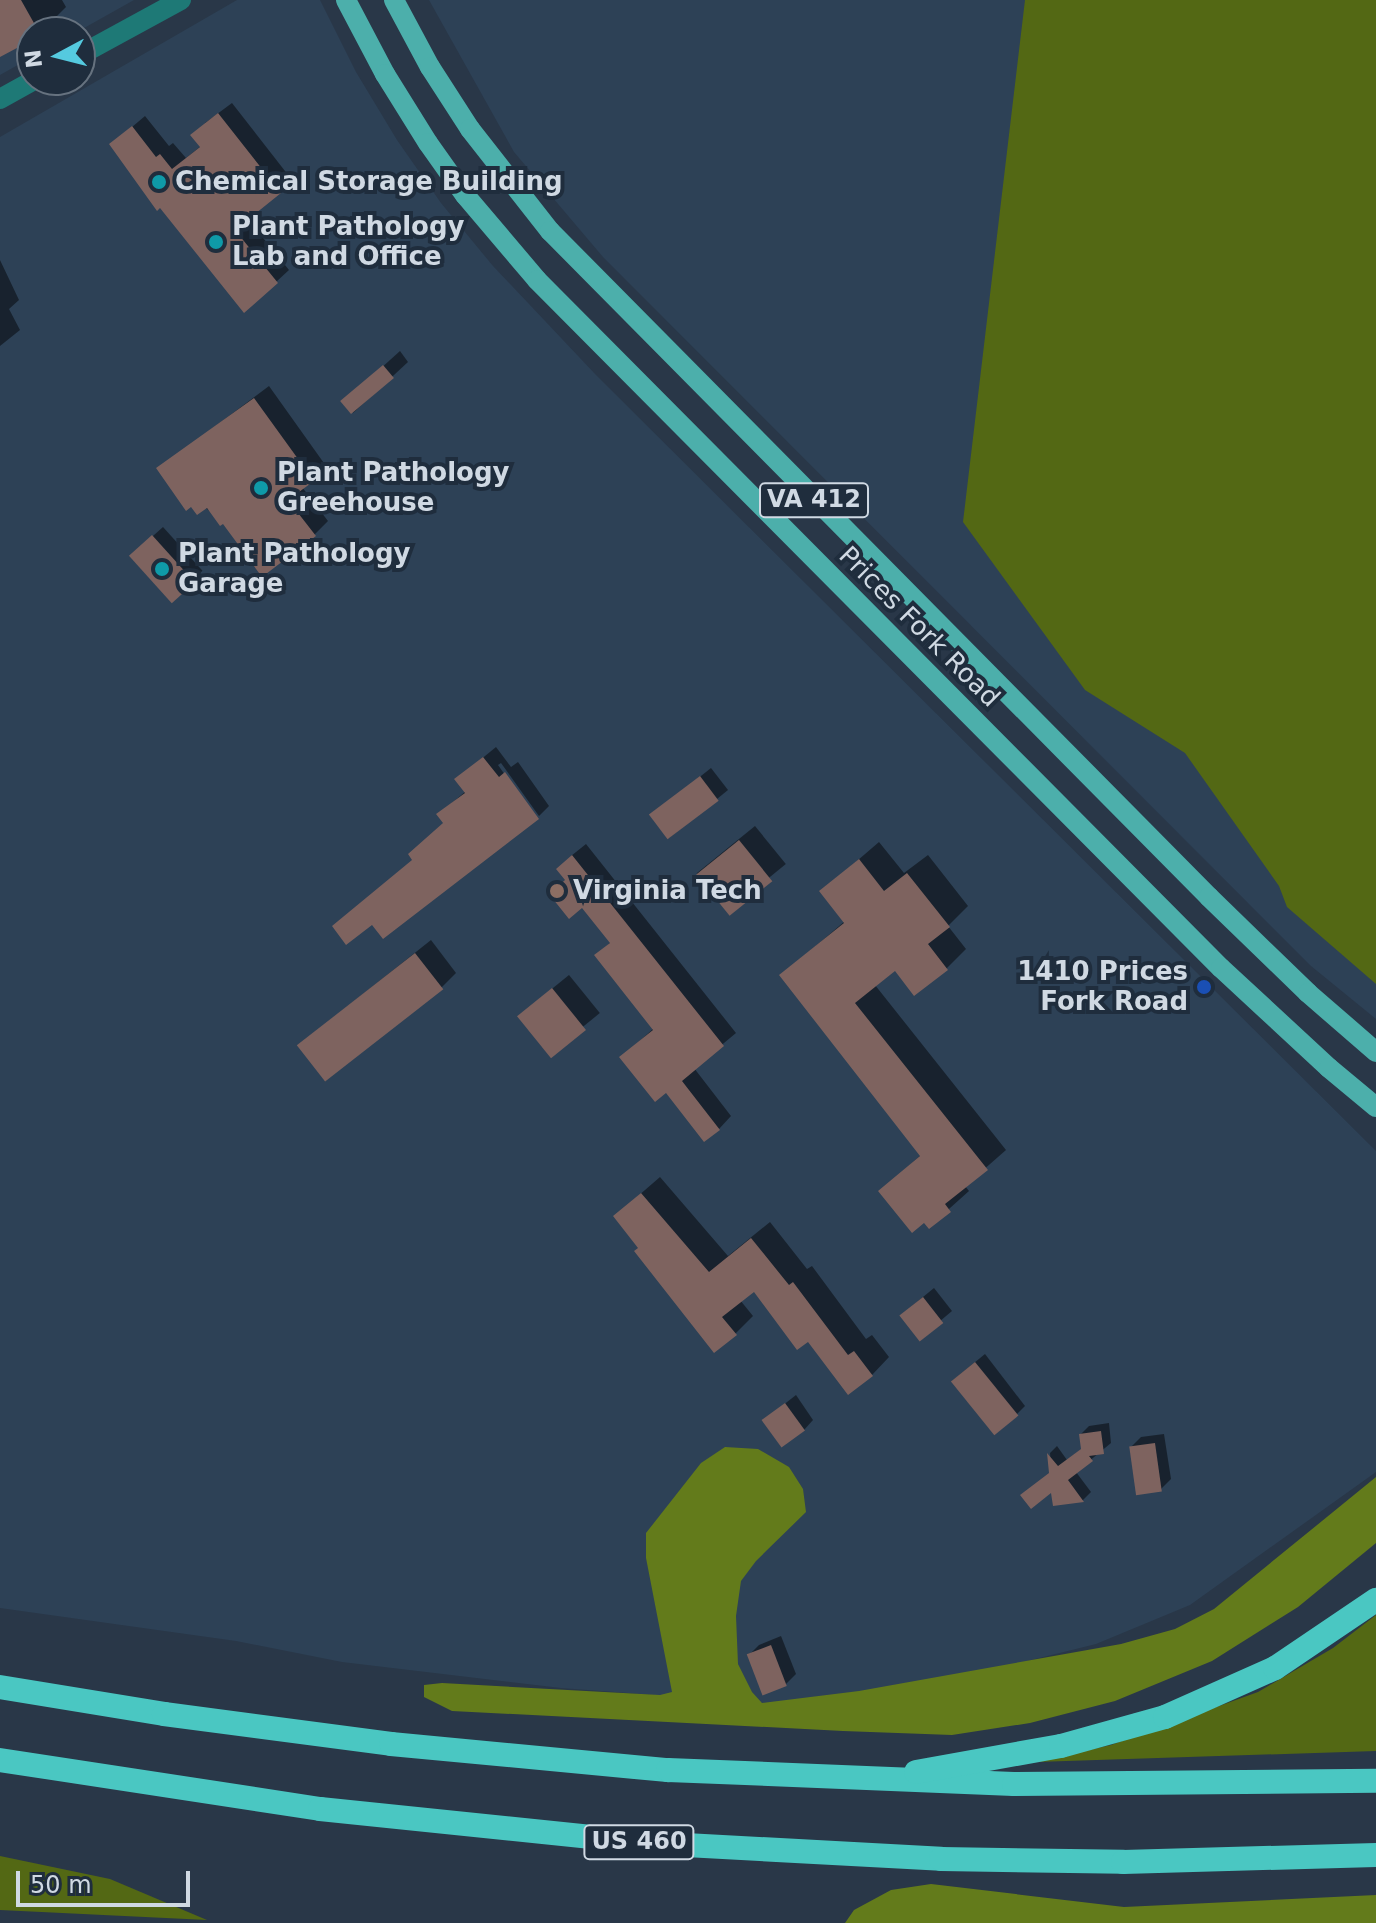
<!DOCTYPE html>
<style>
body{margin:0}
#map{position:relative;width:1376px;height:1923px;overflow:hidden;background:#293748;font-family:"DejaVu Sans",sans-serif}
div>[style]{position:absolute}
[style*='--x']{left:calc(var(--x)*1px);top:calc(var(--y)*1px);width:calc(var(--w)*1px);rotate:calc(var(--a)*1deg)}
.built>*{inset:0;background:#2d4156}
.green>*{inset:0;background:#536814}
.forest>*{inset:0;background:#637b1b}
.shadow>*{inset:0;background:#0007;transform-origin:0 0}
.building>*{inset:0;background:#7e635f;transform-origin:0 0}
.minor>*{height:20px;margin:-10px;padding:0 10px;transform-origin:10px;border-radius:10px;background:#1e7976}
.major>*{height:20px;margin:-10px;padding:0 10px;transform-origin:10px;border-radius:10px;background:#4cafab}
.highway>*{height:24px;margin:-12px;padding:0 12px;transform-origin:12px;border-radius:12px;background:#4ac7c2}
.dots>*{width:22px;height:22px;translate:-50% -50%;box-sizing:border-box;border:4px solid #1f2d3d;border-radius:50%}
span{translate:-50% -50%;white-space:nowrap;text-align:center;line-height:1.15;-webkit-text-stroke:8px #1f2d3d;paint-order:stroke}
.shield-label span{padding:2px 6px;background:#1f2d3d;border:2px solid;border-radius:6px;-webkit-text-stroke-width:0}
.shield-label{font-size:24px;color:#d0d9e3;font-weight:700}
.poi-label{font-size:26px;color:#d0d9e3;font-weight:700}
.left{translate:0 -50%;text-align:left}
.right{translate:-100% -50%;text-align:right}
.street-label{font-size:26px;color:#d0d9e3}
.north{position:absolute;left:16px;top:16px;width:80px;height:80px;box-sizing:border-box;background:#1f2d3d;border:2px solid #66727f;border-radius:50%;rotate:263deg;font-size:22px;font-weight:700;line-height:32px;text-align:center;color:#d0d9e3}
.north::after{content:'';display:block;margin:auto;width:28px;height:36px;background:#55cadf;clip-path:polygon(50% 0,100% 100%,50% 72%,0 100%)}
.scale{position:absolute;left:16px;top:1871px;width:174px;height:36px;box-sizing:border-box;border:4px solid #d0d9e3;border-top:0;padding-left:10px;font-size:24px;line-height:28px;white-space:nowrap;color:#d0d9e3;-webkit-text-stroke:6px #1f2d3d;paint-order:stroke}
</style>
<div id="map">
<div class="built">
<div style="clip-path:polygon(0 0,134px 0,77px 32px,32px 32px,32px 57px,0 75px)"></div>
<div style="clip-path:polygon(237px 0,320px 0,356px 72px,397px 140px,441px 203px,493px 266px,596px 375px,1376px 1151px,1376px 1472px,1190px 1605px,1096px 1644px,864px 1701px,762px 1703px,561px 1688px,342px 1662px,236px 1641px,0 1608px,0 137px)"></div>
<div style="clip-path:polygon(429px 0,1376px 0,1376px 1019px,1311px 966px,603px 257px,514px 152px)"></div>
</div>
<div class="green">
<div style="clip-path:polygon(1025px 0,1376px 0,1376px 984px,1287px 907px,1279px 886px,1185px 753px,1085px 690px,963px 522px)"></div>
<div style="clip-path:polygon(1376px 1615px,1376px 1751px,1036px 1762px,1111px 1745px,1258px 1692px,1333px 1648px)"></div>
<div style="clip-path:polygon(0 1856px,110px 1879px,207px 1920px,0 1910px)"></div>
</div>
<div class="forest">
<div style="clip-path:polygon(725px 1447px,758px 1449px,789px 1467px,803px 1489px,806px 1512px,756px 1561px,741px 1581px,736px 1616px,738px 1664px,752px 1692px,762px 1703px,859px 1691px,1121px 1644px,1175px 1629px,1214px 1609px,1376px 1477px,1376px 1543px,1298px 1607px,1212px 1661px,1115px 1701px,1030px 1723px,952px 1735px,843px 1731px,452px 1711px,424px 1697px,424px 1685px,442px 1683px,660px 1695px,672px 1692px,646px 1558px,646px 1533px,701px 1463px)"></div>
<div style="clip-path:polygon(931px 1884px,1124px 1907px,1376px 1895px,1376px 1923px,845px 1923px,854px 1910px,891px 1890px)"></div>
</div>
<div class="shadow">
<div style="clip-path:polygon(0 0,62px 0,66px 7px,41px 32px,32px 32px,32px 38px,0 55px)"></div>
<div style="clip-path:polygon(232px 103px,292px 180px,247px 218px,289px 270px,276px 282px,112px 144px,145px 116px,169px 146px,173px 143px,186px 158px,201px 146px,205px 123px)"></div>
<div style="clip-path:polygon(0 260px,19px 300px,9px 309px,20px 330px,0 346px)"></div>
<div style="clip-path:polygon(400px 351px,408px 362px,353px 413px,359px 388px)"></div>
<div style="clip-path:polygon(269px 386px,326px 466px,302px 487px,328px 521px,314px 535px,223px 522px,158px 469px)"></div>
<div style="left:163px;top:527px;width:59px;height:42px;rotate:48deg"></div>
<div style="clip-path:polygon(496px 747px,511px 767px,518px 762px,549px 806px,539px 816px,501px 763px,498px 765px,536px 819px,414px 859px,445px 822px,439px 814px,466px 791px,457px 779px)"></div>
<div style="clip-path:polygon(711px 768px,728px 790px,669px 838px,662px 807px)"></div>
<div style="left:755px;top:826px;width:49px;height:75px;rotate:51deg"></div>
<div style="clip-path:polygon(879px 842px,904px 873px,928px 855px,968px 906px,948px 926px,966px 949px,947px 968px,915px 993px,895px 968px,875px 985px,1006px 1150px,965px 1186px,969px 1191px,930px 1226px,881px 1191px,922px 1154px,782px 975px,845px 921px,822px 891px)"></div>
<div style="clip-path:polygon(586px 844px,736px 1033px,694px 1068px,731px 1116px,719px 1129px,622px 1057px,654px 1028px,597px 956px,611px 942px,567px 879px,571px 856px)"></div>
<div style="clip-path:polygon(431px 940px,456px 973px,441px 988px,299px 1045px)"></div>
<div style="left:569px;top:975px;width:49px;height:65px;rotate:51deg"></div>
<div style="clip-path:polygon(660px 1177px,728px 1256px,770px 1222px,807px 1269px,812px 1266px,866px 1339px,872px 1335px,889px 1357px,872px 1375px,809px 1339px,754px 1289px,740px 1300px,753px 1316px,735px 1334px,640px 1248px,615px 1216px)"></div>
<div style="clip-path:polygon(934px 1288px,952px 1311px,920px 1338px,912px 1306px)"></div>
<div style="clip-path:polygon(985px 1354px,1025px 1406px,1016px 1415px,952px 1381px)"></div>
<div style="clip-path:polygon(796px 1395px,813px 1420px,804px 1430px,764px 1420px)"></div>
<div style="clip-path:polygon(1109px 1423px,1111px 1443px,1076px 1472px,1091px 1492px,1083px 1500px,1054px 1504px,1050px 1453px,1057px 1446px,1067px 1460px,1083px 1448px,1081px 1434px,1089px 1426px)"></div>
<div style="clip-path:polygon(1164px 1434px,1171px 1479px,1161px 1489px,1131px 1447px,1141px 1437px)"></div>
<div style="clip-path:polygon(781px 1636px,796px 1674px,786px 1684px,765px 1693px,749px 1655px,759px 1645px)"></div>
</div>
<div class="building">
<div style="clip-path:polygon(0 0,21px 0,39px 32px,32px 32px,32px 40px,0 57px)"></div>
<div style="clip-path:polygon(218px 113px,281px 193px,235px 230px,278px 283px,244px 313px,160px 208px,157px 211px,109px 144px,132px 126px,156px 157px,160px 154px,172px 169px,200px 147px,190px 135px)"></div>
<div style="left:383px;top:365px;width:17px;height:56px;rotate:50deg"></div>
<div style="clip-path:polygon(254px 398px,314px 481px,288px 500px,316px 536px,262px 577px,223px 524px,220px 526px,207px 508px,197px 515px,191px 507px,186px 511px,156px 468px)"></div>
<div style="left:152px;top:535px;width:64px;height:31px;rotate:48deg"></div>
<div style="clip-path:polygon(483px 757px,499px 777px,505px 772px,539px 819px,383px 939px,372px 925px,346px 945px,332px 926px,412px 860px,408px 854px,443px 823px,436px 814px,465px 793px,454px 779px)"></div>
<div style="left:700px;top:776px;width:31px;height:64px;rotate:53deg"></div>
<div style="left:739px;top:840px;width:53px;height:55px;rotate:51deg"></div>
<div style="clip-path:polygon(572px 855px,724px 1046px,682px 1081px,720px 1130px,704px 1142px,666px 1093px,655px 1102px,619px 1057px,653px 1030px,594px 955px,610px 943px,582px 908px,569px 919px,549px 894px,565px 880px,556px 869px)"></div>
<div style="clip-path:polygon(859px 859px,884px 891px,907px 873px,950px 927px,928px 944px,948px 970px,914px 996px,895px 971px,855px 1003px,988px 1170px,945px 1204px,951px 1212px,929px 1229px,924px 1223px,912px 1233px,878px 1191px,920px 1156px,779px 975px,844px 923px,819px 891px)"></div>
<div style="left:415px;top:953px;width:46px;height:150px;rotate:52deg"></div>
<div style="left:552px;top:988px;width:54px;height:45px;rotate:51deg"></div>
<div style="clip-path:polygon(641px 1193px,709px 1272px,751px 1238px,789px 1285px,793px 1282px,848px 1355px,854px 1351px,873px 1376px,848px 1395px,808px 1342px,797px 1350px,754px 1292px,722px 1317px,737px 1335px,714px 1353px,634px 1251px,638px 1248px,613px 1216px)"></div>
<div style="left:923px;top:1297px;width:33px;height:30px;rotate:52deg"></div>
<div style="left:975px;top:1362px;width:69px;height:31px;rotate:51deg"></div>
<div style="left:785px;top:1403px;width:34px;height:29px;rotate:54deg"></div>
<div style="clip-path:polygon(1101px 1431px,1104px 1454px,1089px 1456px,1093px 1461px,1068px 1480px,1084px 1502px,1053px 1506px,1051px 1493px,1031px 1509px,1020px 1495px,1049px 1473px,1047px 1453px,1058px 1466px,1081px 1449px,1079px 1434px)"></div>
<div style="left:1155px;top:1443px;width:49px;height:26px;rotate:82deg"></div>
<div style="left:771px;top:1645px;width:44px;height:26px;rotate:69deg"></div>
</div>
<div class="minor">
<div style="--x:80;--y:55;--w:115;--a:-28.6"></div>
<div style="--x:0;--y:99;--w:39;--a:-29"></div>
</div>
<div class="major">
<div style="--x:346;--y:0;--w:84;--a:62.2"></div>
<div style="--x:385;--y:74;--w:81;--a:58.1"></div>
<div style="--x:428;--y:143;--w:64;--a:54.6"></div>
<div style="--x:465;--y:195;--w:111;--a:49.7"></div>
<div style="--x:537;--y:280;--w:970;--a:45.17"></div>
<div style="--x:1221;--y:968;--w:147;--a:42.8"></div>
<div style="--x:1329;--y:1068;--w:61;--a:39.7"></div>
<div style="--x:394;--y:0;--w:76;--a:61.8"></div>
<div style="--x:430;--y:67;--w:74;--a:57.2"></div>
<div style="--x:470;--y:129;--w:130;--a:51.9"></div>
<div style="--x:550;--y:231;--w:937;--a:45.3"></div>
<div style="--x:1209;--y:897;--w:138;--a:44.1"></div>
<div style="--x:1308;--y:993;--w:90;--a:40.9"></div>
</div>
<div class="highway">
<div style="--x:0;--y:1687;--w:166;--a:9.3"></div>
<div style="--x:164;--y:1714;--w:229;--a:7.5"></div>
<div style="--x:391;--y:1744;--w:278;--a:5.4"></div>
<div style="--x:668;--y:1770;--w:346;--a:2.3"></div>
<div style="--x:1014;--y:1784;--w:362;--a:-0.5"></div>
<div style="--x:0;--y:1760;--w:324;--a:8.7"></div>
<div style="--x:320;--y:1809;--w:331;--a:5.9"></div>
<div style="--x:649;--y:1843;--w:292;--a:3.1"></div>
<div style="--x:941;--y:1859;--w:182;--a:0.9"></div>
<div style="--x:1123;--y:1862;--w:253;--a:-1.6"></div>
<div style="--x:916;--y:1772;--w:147;--a:-10.2"></div>
<div style="--x:1061;--y:1746;--w:108;--a:-15.6"></div>
<div style="--x:1165;--y:1717;--w:120;--a:-24"></div>
<div style="--x:1275;--y:1668;--w:122;--a:-34"></div>
</div>
<div class="dots">
<div style="left:159px;top:182px;background:#0f9aa8"></div>
<div style="left:216px;top:242px;background:#0f9aa8"></div>
<div style="left:261px;top:488px;background:#0f9aa8"></div>
<div style="left:162px;top:569px;background:#0f9aa8"></div>
<div style="left:557px;top:891px;background:#8d6e63"></div>
<div style="left:1204px;top:987px;background:#1a4fb4"></div>
</div>
<div class="shield-label">
<span style="left:814px;top:500px">VA 412</span>
<span style="left:639px;top:1842px">US 460</span>
</div>
<div class="poi-label">
<span class="left" style="left:175px;top:182px">Chemical Storage Building</span>
<span class="left" style="left:232px;top:242px">Plant Pathology<br>Lab and Office</span>
<span class="left" style="left:277px;top:488px">Plant Pathology<br>Greehouse</span>
<span class="left" style="left:178px;top:569px">Plant Pathology<br>Garage</span>
<span class="left" style="left:573px;top:891px">Virginia Tech</span>
<span class="right" style="left:1188px;top:987px">1410 Prices<br>Fork Road</span>
</div>
<div class="street-label">
<span style="left:919px;top:627px;rotate:45deg">Prices Fork Road</span>
</div>
<div class="north">N</div>
<div class="scale">50 m</div>
</div>
